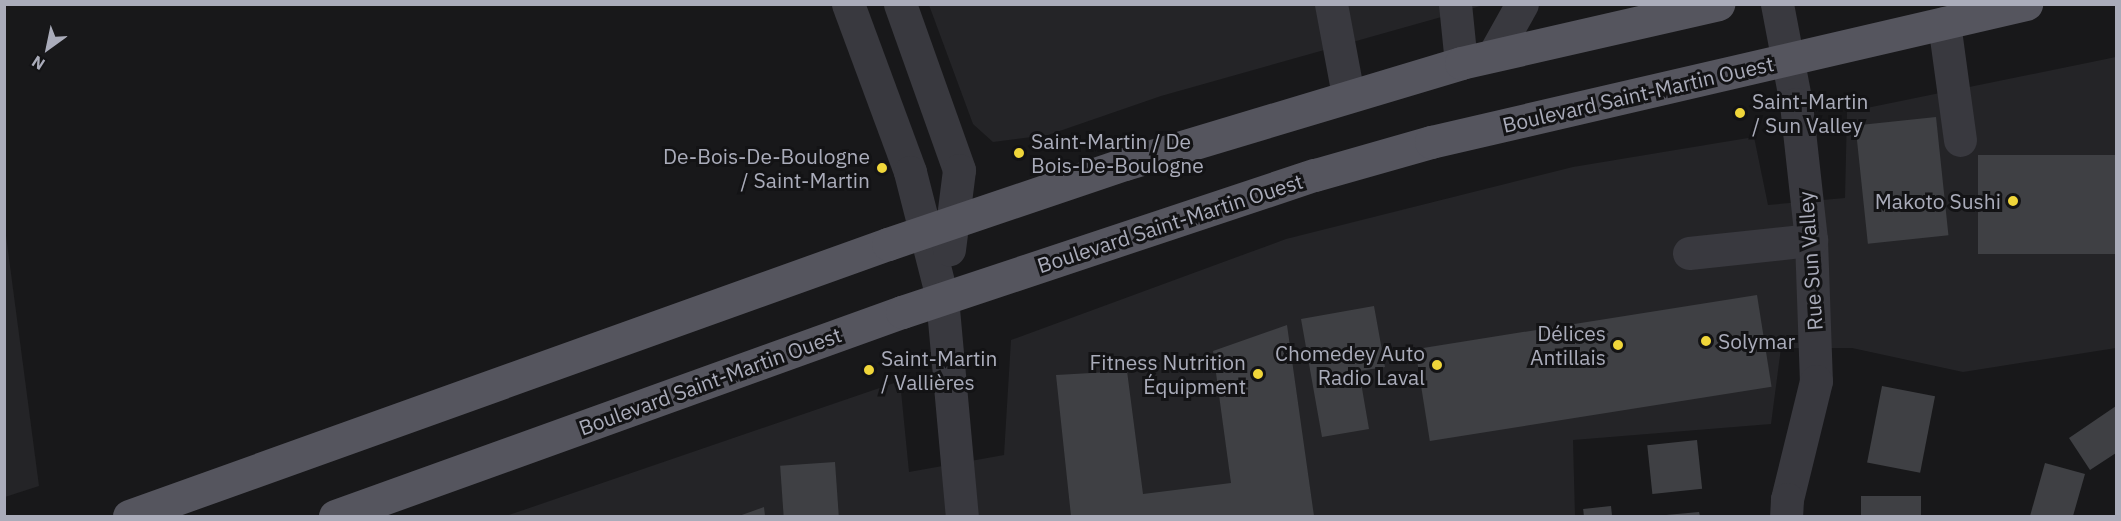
<!DOCTYPE html>
<meta charset="utf-8">
<style>
body{margin:0}
#map{position:relative;width:2121px;height:521px;overflow:hidden;background:#18181a;font-family:"IBM Plex Sans",sans-serif}
div>[style]{position:absolute}
[style*='--x']{left:calc(var(--x)*1px);top:calc(var(--y)*1px);width:calc(var(--w)*1px);rotate:calc(var(--a)*1deg)}
.built>*{inset:0;background:#242427}
.building>*{inset:0;background:#3f4044;transform-origin:0 0}
.minor>*{height:33px;margin:-16.5px;padding:0 16.5px;transform-origin:16.5px;border-radius:16.5px;background:#39393f}
.major>*{height:33px;margin:-16.5px;padding:0 16.5px;transform-origin:16.5px;border-radius:16.5px;background:#55555e}
.dots>*{width:16px;height:16px;translate:-50% -50%;box-sizing:border-box;border:3px solid #131315;border-radius:50%}
span{translate:-50% -50%;white-space:nowrap;text-align:center;line-height:1.15;-webkit-text-stroke:6px #131315;paint-order:stroke}
.street-label{font-size:21px;color:#aaacba}
.poi-label{font-size:21px;color:#aaacba}
.left{translate:0 -50%;text-align:left}
.right{translate:-100% -50%;text-align:right}
.frame{position:absolute;inset:0;border:6px solid #aaacba;pointer-events:none}
.north{position:absolute;left:18px;top:18px;width:60px;height:60px;-webkit-text-stroke:4px #131315;paint-order:stroke;rotate:213deg;font-size:16px;font-weight:700;line-height:24px;text-align:center;color:#aaacba}
.north::after{content:'';display:block;margin:auto;width:21px;height:27px;background:#aaacba;clip-path:polygon(50% 0,100% 100%,50% 72%,0 100%)}
</style>
<div id="map">
<div class="built">
<div style="clip-path:polygon(929px 5px,1484px 5px,1161px 96px,1048px 135px,993px 142px,973px 124px)"></div>
<div style="clip-path:polygon(2116px 57px,2116px 348px,1963px 372px,1852px 348px,1781px 348px,1771px 424px,1573px 440px,1575px 516px,506px 516px,900px 381px,909px 472px,1004px 455px,1011px 340px,1286px 239px,1573px 167px,1754px 137px,1768px 205px,1845px 198px,1847px 112px)"></div>
<div style="clip-path:polygon(5px 228px,39px 486px,5px 497px,4px 497px)"></div>
</div>
<div class="building">
<div style="left:1936px;top:117px;width:119px;height:81px;rotate:84deg"></div>
<div style="left:2116px;top:155px;width:99px;height:138px;rotate:90deg"></div>
<div style="left:1757px;top:295px;width:93px;height:346px;rotate:81deg"></div>
<div style="clip-path:polygon(1374px 306px,1385px 367px,1359px 371px,1369px 429px,1322px 437px,1301px 319px)"></div>
<div style="clip-path:polygon(1287px 325px,1314px 516px,1071px 516px,1056px 375px,1127px 371px,1143px 494px,1231px 483px,1213px 351px)"></div>
<div style="left:1882px;top:386px;width:54px;height:78px;rotate:11deg"></div>
<div style="clip-path:polygon(2116px 406px,2116px 453px,2090px 470px,2069px 438px)"></div>
<div style="left:1697px;top:440px;width:49px;height:50px;rotate:84deg"></div>
<div style="left:835px;top:462px;width:54px;height:55px;rotate:86deg"></div>
<div style="clip-path:polygon(2045px 463px,2085px 474px,2073px 516px,2030px 516px)"></div>
<div style="left:1861px;top:496px;width:60px;height:20px"></div>
<div style="left:1611px;top:506px;width:10px;height:28px;rotate:84deg"></div>
<div style="clip-path:polygon(764px 507px,765px 516px,739px 516px)"></div>
<div style="clip-path:polygon(1699px 512px,1700px 516px,1666px 516px,1666px 515px)"></div>
</div>
<div class="minor">
<div style="--x:848;--y:4;--w:179;--a:69.7"></div>
<div style="--x:910;--y:172;--w:130;--a:75.7"></div>
<div style="--x:942;--y:298;--w:219;--a:84.8"></div>
<div style="--x:900;--y:4;--w:176;--a:70.4"></div>
<div style="--x:959;--y:170;--w:80;--a:97.2"></div>
<div style="--x:1331;--y:4;--w:93;--a:79.4"></div>
<div style="--x:1455;--y:4;--w:59;--a:84.2"></div>
<div style="--x:1777;--y:4;--w:102;--a:79.2"></div>
<div style="--x:1796;--y:104;--w:137;--a:83.7"></div>
<div style="--x:1811;--y:240;--w:141;--a:88"></div>
<div style="--x:1816;--y:381;--w:122;--a:103.8"></div>
<div style="--x:1787;--y:499;--w:17;--a:93"></div>
<div style="--x:1944;--y:23;--w:118;--a:82.2"></div>
<div style="--x:1494;--y:54;--w:57;--a:-60.8"></div>
<div style="--x:1689;--y:253;--w:123;--a:-6.1"></div>
</div>
<div class="major">
<div style="--x:129;--y:516;--w:806;--a:-19.72"></div>
<div style="--x:888;--y:244;--w:250;--a:-18.7"></div>
<div style="--x:1125;--y:164;--w:351;--a:-16.7"></div>
<div style="--x:1461;--y:63;--w:264;--a:-12.9"></div>
<div style="--x:335;--y:516;--w:603;--a:-19.79"></div>
<div style="--x:902;--y:312;--w:435;--a:-18.4"></div>
<div style="--x:1315;--y:175;--w:121;--a:-15.9"></div>
<div style="--x:1431;--y:142;--w:611;--a:-13.06"></div>
</div>
<div class="dots">
<div style="left:1740px;top:113px;background:#f0d63a"></div>
<div style="left:1019px;top:153px;background:#f0d63a"></div>
<div style="left:882px;top:168px;background:#f0d63a"></div>
<div style="left:2013px;top:201px;background:#f0d63a"></div>
<div style="left:1706px;top:341px;background:#f0d63a"></div>
<div style="left:1618px;top:345px;background:#f0d63a"></div>
<div style="left:1437px;top:365px;background:#f0d63a"></div>
<div style="left:869px;top:370px;background:#f0d63a"></div>
<div style="left:1258px;top:374px;background:#f0d63a"></div>
</div>
<div class="street-label">
<span style="left:1638px;top:94px;rotate:-13deg">Boulevard Saint-Martin Ouest</span>
<span style="left:1170px;top:223px;rotate:-18deg">Boulevard Saint-Martin Ouest</span>
<span style="left:1810px;top:261px;rotate:-94deg">Rue Sun Valley</span>
<span style="left:710px;top:381px;rotate:-20deg">Boulevard Saint-Martin Ouest</span>
</div>
<div class="poi-label">
<span class="left" style="left:1752px;top:113px">Saint-Martin<br>/ Sun Valley</span>
<span class="left" style="left:1031px;top:153px">Saint-Martin / De<br>Bois-De-Boulogne</span>
<span class="right" style="left:870px;top:168px">De-Bois-De-Boulogne<br>/ Saint-Martin</span>
<span class="right" style="left:2001px;top:201px">Makoto Sushi</span>
<span class="right" style="left:1606px;top:345px">Délices<br>Antillais</span>
<span class="left" style="left:1718px;top:341px">Solymar</span>
<span class="right" style="left:1425px;top:365px">Chomedey Auto<br>Radio Laval</span>
<span class="left" style="left:881px;top:370px">Saint-Martin<br>/ Vallières</span>
<span class="right" style="left:1246px;top:374px">Fitness Nutrition<br>Équipment</span>
</div>
<div class="frame"></div>
<div class="north">N</div>
</div>
